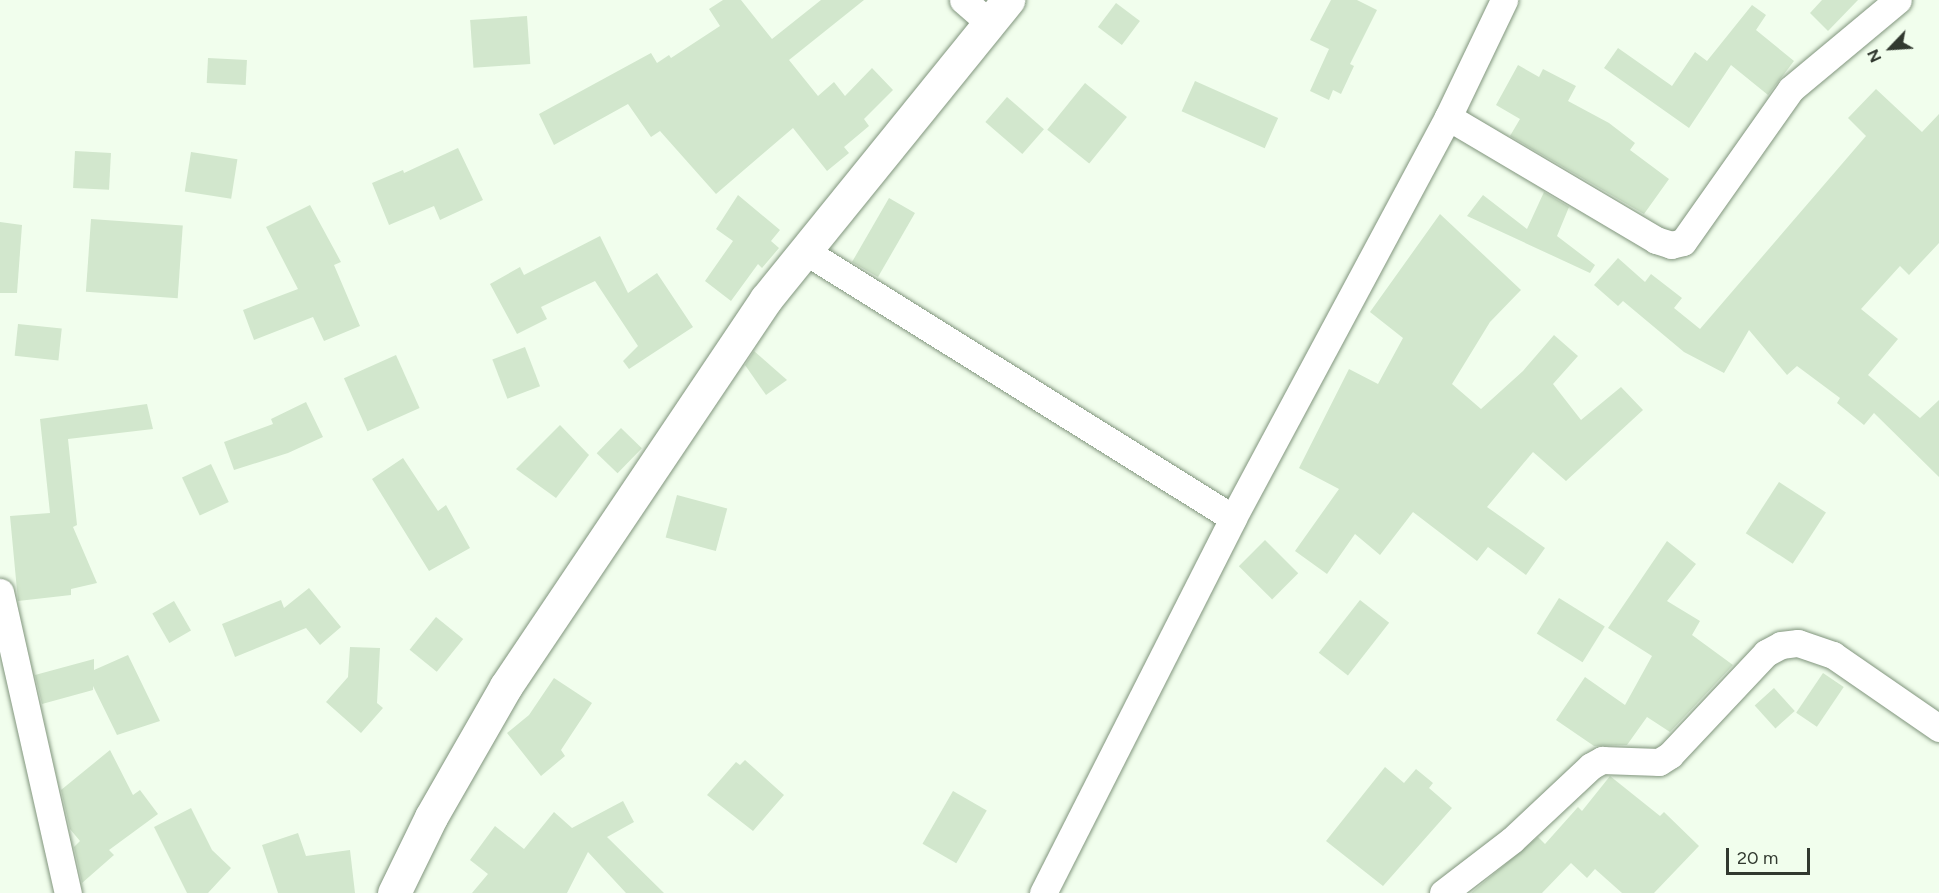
<!DOCTYPE html>
<style>
body{margin:0}
#map{position:relative;width:1939px;height:893px;overflow:hidden;background:#f1feed;font-family:Figtree,sans-serif}
div>[style]{position:absolute}
[style*='--x']{left:calc(var(--x)*1px);top:calc(var(--y)*1px);width:calc(var(--w)*1px);rotate:calc(var(--a)*1deg)}
.building>*{inset:0;background:#d2e7cd;transform-origin:0 0}
.roads{filter:drop-shadow(0 0 2px #81957d) drop-shadow(0 0 2px #81957d)}
.street>*{height:27px;margin:-13.5px;padding:0 13.5px;transform-origin:13.5px;border-radius:13.5px;background:#fff}
.secondary>*{height:33px;margin:-16.5px;padding:0 16.5px;transform-origin:16.5px;border-radius:16.5px;background:#fff}
span{translate:-50% -50%;white-space:nowrap;text-align:center;line-height:1.15;-webkit-text-stroke:4.5px #f1feed;paint-order:stroke}
.north{position:absolute;left:1861px;top:18px;width:60px;height:60px;-webkit-text-stroke:4px #f1feed;paint-order:stroke;rotate:245deg;font-size:16px;font-weight:700;line-height:24px;text-align:center;color:#31392f}
.north::after{content:'';display:block;margin:auto;width:21px;height:27px;background:#31392f;clip-path:polygon(50% 0,100% 100%,50% 72%,0 100%)}
.scale{position:absolute;left:1726px;top:848px;width:84px;height:27px;box-sizing:border-box;border:3px solid #31392f;border-top:0;padding-left:8px;font-size:18px;line-height:21px;white-space:nowrap;color:#31392f;-webkit-text-stroke:4px #f1feed;paint-order:stroke}
</style>
<div id="map">
<div class="building">
<div style="clip-path:polygon(723px 0,741px 0,772px 39px,821px 0,864px 0,789px 60px,818px 96px,834px 82px,845px 96px,872px 68px,893px 90px,864px 119px,869px 126px,844px 147px,849px 153px,827px 171px,793px 128px,716px 194px,660px 131px,651px 137px,628px 104px,554px 145px,539px 114px,651px 53px,657px 63px,669px 55px,671px 58px,720px 26px,709px 9px)"></div>
<div style="clip-path:polygon(1331px 0,1357px 0,1377px 10px,1350px 64px,1354px 66px,1341px 94px,1333px 90px,1329px 100px,1310px 91px,1329px 49px,1310px 40px)"></div>
<div style="clip-path:polygon(1822px 0,1858px 0,1828px 31px,1810px 13px)"></div>
<div style="left:1116px;top:3px;width:30px;height:30px;rotate:37deg"></div>
<div style="clip-path:polygon(1752px 5px,1766px 15px,1756px 30px,1794px 61px,1768px 95px,1731px 65px,1689px 128px,1604px 68px,1618px 48px,1672px 86px,1695px 52px,1707px 61px)"></div>
<div style="left:527px;top:16px;width:48px;height:57px;rotate:86deg"></div>
<div style="left:208px;top:58px;width:39px;height:25px;rotate:3deg"></div>
<div style="clip-path:polygon(1518px 65px,1539px 77px,1543px 69px,1576px 86px,1568px 101px,1609px 123px,1635px 143px,1630px 150px,1669px 179px,1644px 214px,1510px 136px,1520px 119px,1496px 105px)"></div>
<div style="left:1195px;top:81px;width:91px;height:33px;rotate:24deg"></div>
<div style="left:1085px;top:83px;width:54px;height:60px;rotate:39deg"></div>
<div style="clip-path:polygon(1876px 89px,1922px 132px,1939px 114px,1939px 243px,1909px 275px,1900px 266px,1861px 309px,1898px 339px,1868px 375px,1920px 418px,1939px 400px,1939px 477px,1874px 413px,1864px 425px,1837px 403px,1840px 398px,1797px 366px,1787px 375px,1749px 330px,1724px 373px,1684px 352px,1623px 301px,1618px 306px,1594px 285px,1618px 258px,1645px 282px,1651px 274px,1682px 298px,1674px 308px,1700px 329px,1866px 136px,1848px 118px)"></div>
<div style="left:1007px;top:97px;width:49px;height:33px;rotate:41deg"></div>
<div style="clip-path:polygon(458px 148px,483px 200px,440px 220px,434px 206px,389px 225px,372px 183px,403px 170px,404px 173px)"></div>
<div style="left:75px;top:151px;width:36px;height:37px;rotate:3deg"></div>
<div style="left:191px;top:152px;width:47px;height:40px;rotate:9deg"></div>
<div style="clip-path:polygon(1544px 192px,1569px 207px,1557px 236px,1595px 265px,1590px 273px,1467px 216px,1483px 195px,1527px 229px)"></div>
<div style="clip-path:polygon(738px 195px,780px 230px,771px 241px,779px 248px,762px 268px,758px 264px,731px 301px,705px 281px,733px 241px,716px 229px)"></div>
<div style="left:889px;top:198px;width:30px;height:74px;rotate:30deg"></div>
<div style="clip-path:polygon(310px 205px,341px 262px,334px 265px,360px 326px,324px 341px,313px 317px,254px 340px,243px 310px,298px 289px,266px 227px)"></div>
<div style="clip-path:polygon(1440px 214px,1521px 290px,1490px 322px,1452px 384px,1481px 409px,1523px 371px,1554px 335px,1578px 356px,1553px 384px,1581px 420px,1621px 387px,1643px 410px,1566px 481px,1533px 452px,1487px 507px,1545px 548px,1526px 575px,1488px 547px,1477px 561px,1413px 512px,1380px 555px,1355px 534px,1327px 574px,1295px 551px,1339px 489px,1299px 468px,1349px 369px,1378px 384px,1403px 338px,1370px 312px)"></div>
<div style="left:91px;top:219px;width:92px;height:73px;rotate:4deg"></div>
<div style="clip-path:polygon(0 222px,22px 225px,17px 293px,0 293px)"></div>
<div style="clip-path:polygon(600px 236px,628px 293px,657px 273px,693px 327px,629px 369px,623px 361px,638px 346px,595px 281px,541px 307px,547px 319px,517px 334px,490px 284px,520px 267px,524px 275px)"></div>
<div style="left:18px;top:324px;width:44px;height:32px;rotate:6deg"></div>
<div style="left:525px;top:347px;width:42px;height:35px;rotate:69deg"></div>
<div style="clip-path:polygon(754px 351px,787px 380px,766px 395px,745px 365px)"></div>
<div style="left:396px;top:355px;width:58px;height:57px;rotate:66deg"></div>
<div style="clip-path:polygon(306px 402px,323px 437px,288px 453px,234px 470px,224px 442px,273px 424px,271px 419px)"></div>
<div style="clip-path:polygon(147px 404px,153px 429px,68px 439px,77px 525px,73px 527px,97px 583px,71px 589px,71px 595px,18px 601px,10px 516px,50px 513px,40px 419px)"></div>
<div style="clip-path:polygon(560px 425px,589px 455px,556px 498px,516px 469px)"></div>
<div style="left:621px;top:428px;width:29px;height:35px;rotate:44deg"></div>
<div style="clip-path:polygon(403px 458px,438px 511px,446px 505px,470px 548px,429px 571px,372px 479px)"></div>
<div style="left:211px;top:464px;width:42px;height:32px;rotate:65deg"></div>
<div style="left:1779px;top:482px;width:56px;height:61px;rotate:33deg"></div>
<div style="left:677px;top:495px;width:52px;height:44px;rotate:15deg"></div>
<div style="left:1265px;top:540px;width:47px;height:37px;rotate:45deg"></div>
<div style="clip-path:polygon(1667px 541px,1696px 564px,1667px 601px,1700px 621px,1692px 635px,1733px 665px,1670px 732px,1647px 717px,1627px 745px,1594px 746px,1556px 720px,1585px 677px,1625px 705px,1652px 656px,1608px 628px)"></div>
<div style="clip-path:polygon(309px 588px,341px 627px,320px 645px,306px 628px,235px 657px,222px 624px,281px 600px,284px 608px)"></div>
<div style="left:1559px;top:598px;width:54px;height:42px;rotate:32deg"></div>
<div style="left:1360px;top:600px;width:37px;height:67px;rotate:38deg"></div>
<div style="left:174px;top:601px;width:34px;height:25px;rotate:60deg"></div>
<div style="left:436px;top:617px;width:35px;height:42px;rotate:39deg"></div>
<div style="clip-path:polygon(350px 647px,380px 648px,377px 703px,383px 708px,361px 733px,326px 702px,348px 677px)"></div>
<div style="clip-path:polygon(128px 655px,160px 721px,117px 735px,93px 686px,93px 690px,42px 704px,35px 675px,94px 659px,94px 670px)"></div>
<div style="left:1823px;top:673px;width:25px;height:48px;rotate:34deg"></div>
<div style="clip-path:polygon(554px 678px,592px 703px,561px 750px,565px 756px,541px 776px,507px 733px,529px 715px)"></div>
<div style="left:1774px;top:688px;width:31px;height:26px;rotate:48deg"></div>
<div style="clip-path:polygon(110px 750px,133px 795px,140px 790px,158px 814px,109px 850px,114px 855px,82px 883px,74px 847px,80px 841px,70px 829px,61px 790px)"></div>
<div style="clip-path:polygon(745px 760px,784px 795px,753px 831px,707px 795px,736px 762px,740px 765px)"></div>
<div style="clip-path:polygon(1385px 767px,1404px 783px,1416px 769px,1433px 783px,1429px 788px,1452px 808px,1383px 886px,1326px 841px)"></div>
<div style="clip-path:polygon(1610px 776px,1660px 816px,1664px 812px,1699px 846px,1654px 893px,1622px 893px,1595px 869px,1587px 878px,1571px 863px,1542px 893px,1471px 893px,1538px 837px,1545px 844px,1578px 807px,1582px 811px)"></div>
<div style="left:953px;top:791px;width:39px;height:61px;rotate:30deg"></div>
<div style="clip-path:polygon(623px 801px,634px 822px,607px 837px,664px 893px,626px 893px,588px 852px,567px 893px,472px 893px,488px 874px,470px 860px,495px 826px,524px 849px,554px 812px,572px 828px)"></div>
<div style="clip-path:polygon(191px 808px,212px 850px,231px 868px,208px 893px,187px 893px,154px 827px)"></div>
<div style="clip-path:polygon(298px 833px,306px 856px,350px 850px,355px 893px,278px 893px,262px 845px)"></div>
</div>
<div class="roads">
<div class="street">
<div style="--x:963;--y:0;--w:37;--a:41"></div>
<div style="--x:1448;--y:117;--w:242;--a:30.6"></div>
<div style="--x:1656;--y:240;--w:16;--a:18"></div>
<div style="--x:1671;--y:245;--w:12;--a:-14"></div>
<div style="--x:1683;--y:242;--w:187;--a:-54.8"></div>
<div style="--x:1791;--y:89;--w:139;--a:-39.8"></div>
<div style="--x:805;--y:251;--w:504;--a:31.96"></div>
<div style="--x:0;--y:592;--w:309;--a:77.3"></div>
<div style="--x:1043;--y:893;--w:420;--a:-63.1"></div>
<div style="--x:1233;--y:518;--w:455;--a:-61.8"></div>
<div style="--x:1448;--y:117;--w:130;--a:-64.4"></div>
<div style="--x:1443;--y:893;--w:87;--a:-37.5"></div>
<div style="--x:1512;--y:840;--w:108;--a:-43.1"></div>
<div style="--x:1591;--y:766;--w:13;--a:-29"></div>
<div style="--x:1602;--y:760;--w:57;--a:2"></div>
<div style="--x:1659;--y:762;--w:13;--a:-32"></div>
<div style="--x:1670;--y:755;--w:140;--a:-46.7"></div>
<div style="--x:1766;--y:653;--w:17;--a:-28"></div>
<div style="--x:1781;--y:645;--w:17;--a:-7"></div>
<div style="--x:1798;--y:643;--w:37;--a:19"></div>
<div style="--x:1833;--y:655;--w:129;--a:34.6"></div>
</div>
<div class="secondary">
<div style="--x:394;--y:893;--w:85;--a:-64"></div>
<div style="--x:431;--y:817;--w:151;--a:-60.2"></div>
<div style="--x:506;--y:686;--w:466;--a:-56.1"></div>
<div style="--x:766;--y:299;--w:385;--a:-51"></div>
</div>
</div>
<div class="north">N</div>
<div class="scale">20 m</div>
</div>
